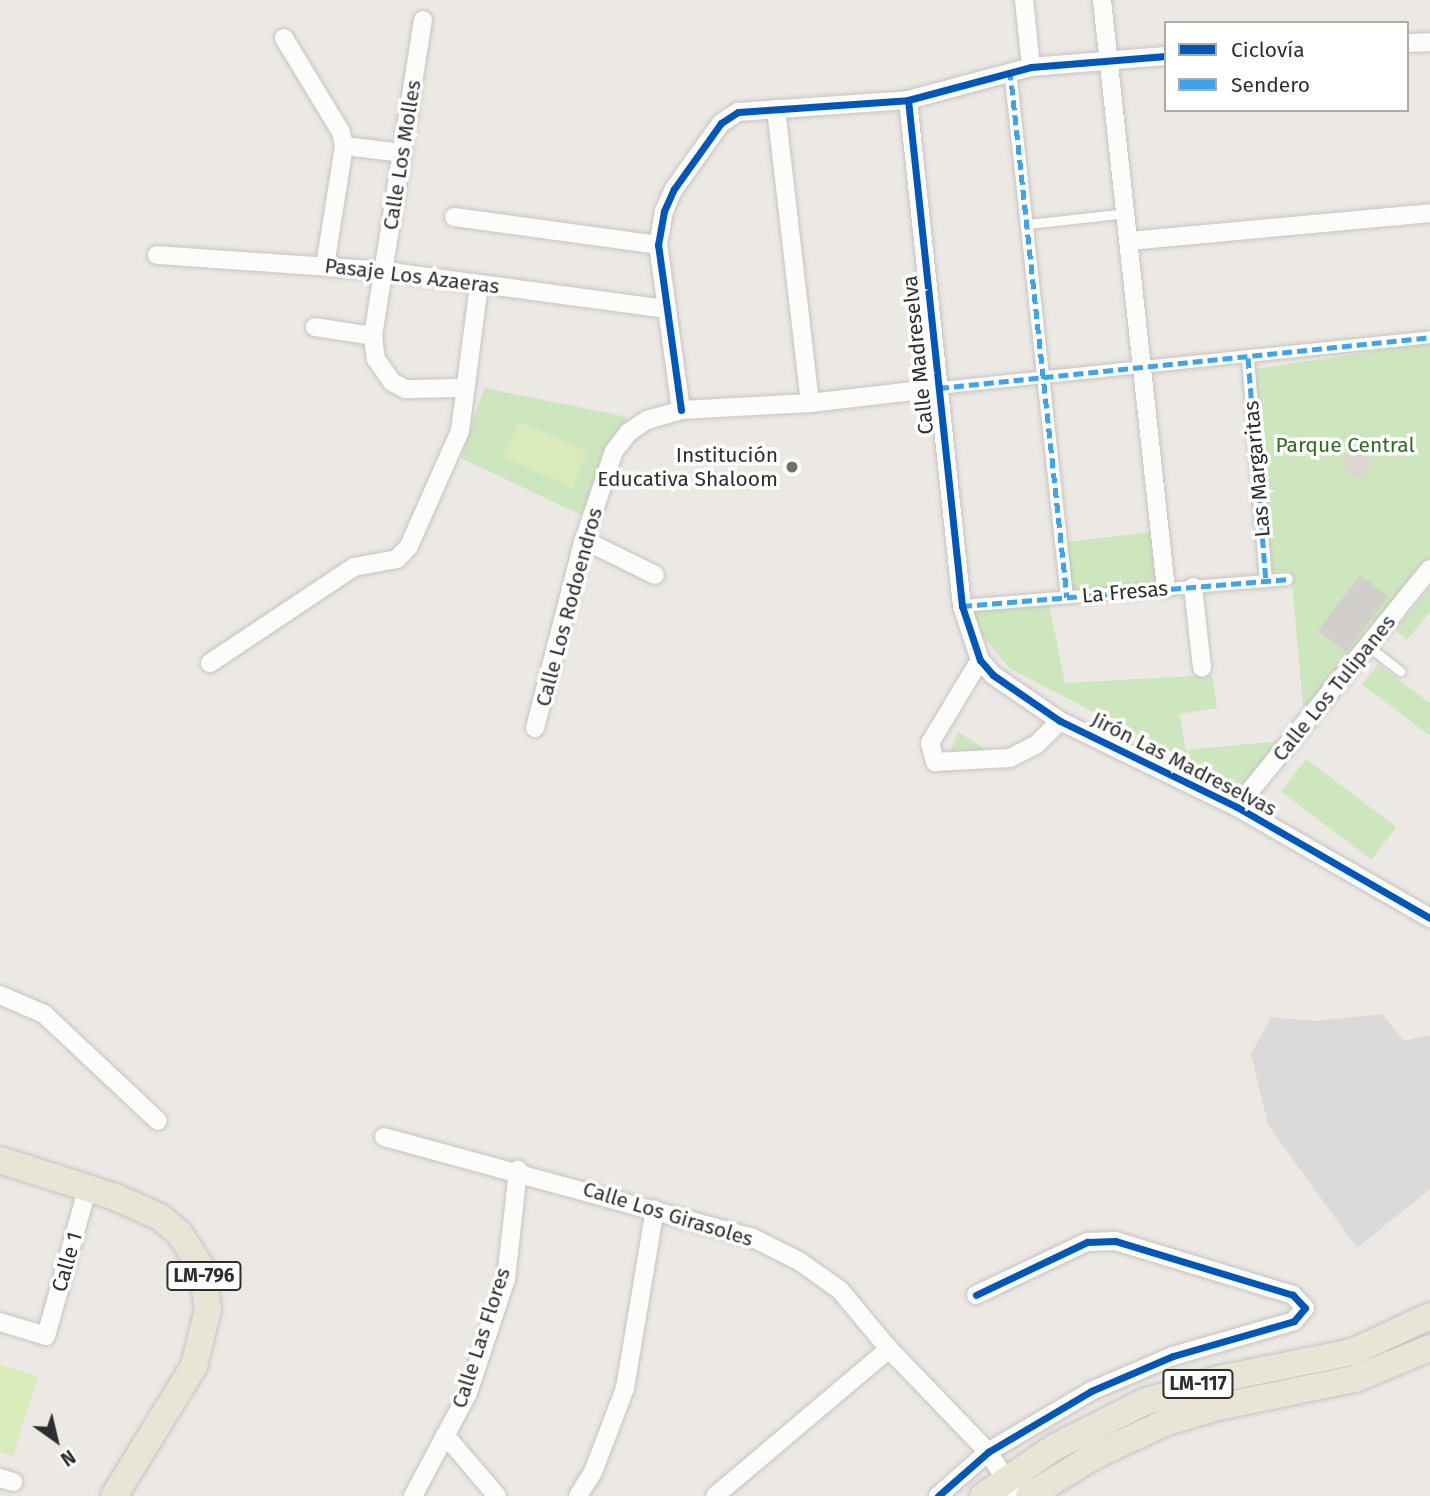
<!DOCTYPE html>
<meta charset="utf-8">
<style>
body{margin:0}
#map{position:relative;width:1430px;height:1496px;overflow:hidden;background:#ece8e4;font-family:"Fira Sans",sans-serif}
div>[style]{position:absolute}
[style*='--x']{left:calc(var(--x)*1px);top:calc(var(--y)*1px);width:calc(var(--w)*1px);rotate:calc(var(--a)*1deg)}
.industrial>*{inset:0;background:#dcd9db}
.green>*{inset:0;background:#cee6be;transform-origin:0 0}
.pitch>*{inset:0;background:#d9eabb;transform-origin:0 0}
.plaza>*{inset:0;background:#dad6d2}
.round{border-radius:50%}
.building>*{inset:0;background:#d1cecb;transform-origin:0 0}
.roads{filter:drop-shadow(0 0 2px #c5c4c5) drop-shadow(0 0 2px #c5c4c5)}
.service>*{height:9px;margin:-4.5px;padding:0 4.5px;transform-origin:4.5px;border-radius:4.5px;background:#fcfcfb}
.pedestrian>*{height:12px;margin:-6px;padding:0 6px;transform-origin:6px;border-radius:6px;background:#fcfcfb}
.minor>*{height:18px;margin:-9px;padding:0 9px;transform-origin:9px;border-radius:9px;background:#fcfcfb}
.primary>*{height:26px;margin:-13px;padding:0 13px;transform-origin:13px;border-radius:13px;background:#e8e4d6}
.quiet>*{height:5px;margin-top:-2.5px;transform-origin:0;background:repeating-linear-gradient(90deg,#3ea3eb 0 10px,transparent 0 15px)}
.cycleway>*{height:7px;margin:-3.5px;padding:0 3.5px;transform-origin:3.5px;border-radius:3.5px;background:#0057b8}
.dots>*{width:19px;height:19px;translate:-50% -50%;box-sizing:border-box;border:4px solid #fff;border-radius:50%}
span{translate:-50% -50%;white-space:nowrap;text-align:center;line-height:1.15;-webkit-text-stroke:7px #fff;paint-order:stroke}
.shield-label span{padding:2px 5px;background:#fff;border:2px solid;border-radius:5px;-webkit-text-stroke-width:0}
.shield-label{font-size:19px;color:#2e2e2e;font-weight:700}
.street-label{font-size:21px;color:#2e2e2e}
.park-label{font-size:21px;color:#2c6e1b}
.poi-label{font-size:21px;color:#2e2e2e}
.right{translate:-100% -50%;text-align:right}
.legend{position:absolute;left:1164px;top:21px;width:245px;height:91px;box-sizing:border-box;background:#fff;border:2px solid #ababab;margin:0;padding:9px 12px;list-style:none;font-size:21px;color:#2e2e2e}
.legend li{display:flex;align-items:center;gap:14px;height:35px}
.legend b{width:35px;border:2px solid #ababab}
.north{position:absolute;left:21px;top:1405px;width:70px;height:70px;-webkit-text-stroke:5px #fff;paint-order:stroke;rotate:146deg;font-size:19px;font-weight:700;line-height:28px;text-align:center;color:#2e2e2e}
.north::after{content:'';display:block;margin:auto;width:24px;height:32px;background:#2e2e2e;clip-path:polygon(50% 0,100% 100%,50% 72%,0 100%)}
</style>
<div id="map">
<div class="industrial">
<div style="clip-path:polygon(1382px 1014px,1404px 1041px,1430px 1035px,1430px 1189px,1357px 1248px,1268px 1125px,1251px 1054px,1271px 1017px,1314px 1021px)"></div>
</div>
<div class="green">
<div style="clip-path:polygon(1430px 343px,1430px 558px,1304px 717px,1291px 571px,1271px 571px,1254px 369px)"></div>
<div style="clip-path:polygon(484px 388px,627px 417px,581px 515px,461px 458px)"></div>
<div style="left:1150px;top:532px;width:52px;height:85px;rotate:83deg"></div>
<div style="clip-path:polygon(1430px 588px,1430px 612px,1407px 640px,1395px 630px)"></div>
<div style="clip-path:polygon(1049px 605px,1065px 683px,1212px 675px,1217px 708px,1179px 714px,1186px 750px,1281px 741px,1244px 790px,1009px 668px,981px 633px,972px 610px)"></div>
<div style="clip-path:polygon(1378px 664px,1430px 703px,1430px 736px,1362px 684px)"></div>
<div style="clip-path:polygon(958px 732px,1001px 759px,942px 773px)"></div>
<div style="left:1306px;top:759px;width:113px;height:41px;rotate:37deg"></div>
</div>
<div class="pitch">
<div style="left:520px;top:421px;width:75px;height:39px;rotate:25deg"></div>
<div style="clip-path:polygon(0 1365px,38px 1376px,13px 1456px,0 1452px)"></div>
</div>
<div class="plaza">
<div class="round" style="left:1344px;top:451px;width:26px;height:26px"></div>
</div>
<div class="building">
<div style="left:1360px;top:575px;width:35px;height:70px;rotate:37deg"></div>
</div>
<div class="roads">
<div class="service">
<div style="--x:1028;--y:224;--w:100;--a:-6.3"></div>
<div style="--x:1368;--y:646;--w:41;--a:38"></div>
</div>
<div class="pedestrian">
<div style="--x:1010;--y:70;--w:530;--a:83.83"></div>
<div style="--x:1248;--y:358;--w:224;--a:85.4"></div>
<div style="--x:939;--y:388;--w:494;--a:-5.9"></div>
<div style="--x:962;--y:606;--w:326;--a:-4.7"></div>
</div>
<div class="minor">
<div style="--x:1024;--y:0;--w:67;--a:84"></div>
<div style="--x:1102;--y:0;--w:592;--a:83.8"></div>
<div style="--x:423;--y:20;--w:320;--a:99"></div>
<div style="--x:373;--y:336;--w:23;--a:83"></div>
<div style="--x:376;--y:359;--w:28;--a:55"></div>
<div style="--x:392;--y:382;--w:15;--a:28"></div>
<div style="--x:405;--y:389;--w:59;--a:-1"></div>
<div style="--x:284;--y:38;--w:110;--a:58.8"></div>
<div style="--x:341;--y:132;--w:14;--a:78"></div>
<div style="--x:344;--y:146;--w:121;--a:99"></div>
<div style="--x:1407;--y:43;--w:23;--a:-2"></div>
<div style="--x:908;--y:100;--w:509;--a:83.91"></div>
<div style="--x:962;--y:606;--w:57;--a:71.6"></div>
<div style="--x:980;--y:660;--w:20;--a:49"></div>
<div style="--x:993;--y:675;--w:81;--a:34.5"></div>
<div style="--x:1060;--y:721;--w:197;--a:25.9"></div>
<div style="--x:1237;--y:807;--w:223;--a:29.9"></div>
<div style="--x:776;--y:109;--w:296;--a:83.4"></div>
<div style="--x:344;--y:146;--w:59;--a:6.8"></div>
<div style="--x:454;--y:217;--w:206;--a:7.8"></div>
<div style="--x:1130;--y:241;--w:301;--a:-5.3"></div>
<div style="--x:157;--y:255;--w:229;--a:4"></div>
<div style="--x:385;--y:271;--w:283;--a:7.7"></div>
<div style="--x:315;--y:327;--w:59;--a:8.8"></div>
<div style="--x:681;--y:410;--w:167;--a:-97.9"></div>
<div style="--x:658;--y:245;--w:35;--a:-80"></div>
<div style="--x:664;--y:211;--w:24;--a:-66"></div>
<div style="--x:674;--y:189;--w:81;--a:-54.5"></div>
<div style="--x:721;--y:123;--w:20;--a:-33"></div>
<div style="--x:738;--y:112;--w:170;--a:-4"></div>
<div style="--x:908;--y:100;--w:127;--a:-15"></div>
<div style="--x:1031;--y:67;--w:135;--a:-4.7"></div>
<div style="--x:584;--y:540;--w:79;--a:26.2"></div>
<div style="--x:1193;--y:587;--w:81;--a:83.6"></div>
<div style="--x:980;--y:660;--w:97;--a:121.1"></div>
<div style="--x:930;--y:743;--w:20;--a:75"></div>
<div style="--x:935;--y:762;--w:75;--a:-3.1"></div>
<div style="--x:1010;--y:758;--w:29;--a:-27"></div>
<div style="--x:1036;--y:745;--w:34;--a:-45"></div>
<div style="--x:210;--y:663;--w:173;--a:-33.7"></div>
<div style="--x:354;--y:567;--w:44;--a:-10.5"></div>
<div style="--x:397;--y:559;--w:18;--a:-47"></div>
<div style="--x:409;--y:546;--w:126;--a:-66.1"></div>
<div style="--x:460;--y:431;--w:148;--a:-82.6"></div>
<div style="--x:535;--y:728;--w:188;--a:-75.5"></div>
<div style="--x:582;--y:546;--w:100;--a:-71.4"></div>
<div style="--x:614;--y:451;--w:24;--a:-52"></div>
<div style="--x:629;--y:432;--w:22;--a:-34"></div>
<div style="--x:647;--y:420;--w:35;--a:-16"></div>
<div style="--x:681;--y:410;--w:129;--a:-3.1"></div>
<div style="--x:810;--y:403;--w:130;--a:-6.6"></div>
<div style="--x:1237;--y:807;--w:306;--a:-51"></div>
<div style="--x:0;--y:995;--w:48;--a:23.4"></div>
<div style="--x:44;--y:1014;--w:156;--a:43.2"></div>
<div style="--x:384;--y:1137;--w:383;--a:15.3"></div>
<div style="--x:753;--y:1238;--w:51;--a:26.6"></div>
<div style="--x:799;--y:1261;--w:50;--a:35.3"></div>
<div style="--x:840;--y:1290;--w:77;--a:50.3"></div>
<div style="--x:889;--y:1349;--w:143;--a:46.1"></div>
<div style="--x:988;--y:1452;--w:53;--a:56.6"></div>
<div style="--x:0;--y:1322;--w:48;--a:16.9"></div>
<div style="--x:46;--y:1336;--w:155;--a:-74.3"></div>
<div style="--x:445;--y:1435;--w:80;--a:49.6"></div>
<div style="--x:0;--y:1478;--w:14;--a:17"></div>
<div style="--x:413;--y:1496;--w:117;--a:-61.9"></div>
<div style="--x:468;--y:1393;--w:120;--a:-71.6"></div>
<div style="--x:506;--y:1279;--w:110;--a:-83.7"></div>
<div style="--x:578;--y:1496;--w:28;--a:-58"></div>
<div style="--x:593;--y:1472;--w:90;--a:-69.1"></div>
<div style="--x:625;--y:1388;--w:181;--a:-80.5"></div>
<div style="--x:715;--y:1496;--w:228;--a:-40.2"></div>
<div style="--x:938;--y:1496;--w:67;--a:-41.3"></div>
<div style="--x:988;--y:1452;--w:120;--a:-30.6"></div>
<div style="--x:1091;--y:1391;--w:89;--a:-23.1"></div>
<div style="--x:1173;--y:1356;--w:126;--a:-16.1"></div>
<div style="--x:1294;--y:1321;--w:17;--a:-50"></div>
<div style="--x:1305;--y:1308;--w:18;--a:-133"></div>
<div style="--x:1293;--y:1295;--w:186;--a:-163.1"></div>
<div style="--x:1115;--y:1241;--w:28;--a:178"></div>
<div style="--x:1087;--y:1242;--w:123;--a:154.5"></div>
</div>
<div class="primary">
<div style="--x:0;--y:1160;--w:121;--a:17.8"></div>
<div style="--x:115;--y:1197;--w:49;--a:24"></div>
<div style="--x:160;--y:1217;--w:26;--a:40"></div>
<div style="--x:180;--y:1234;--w:41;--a:57.8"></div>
<div style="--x:202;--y:1269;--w:40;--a:81.5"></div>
<div style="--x:208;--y:1309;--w:59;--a:103.8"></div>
<div style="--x:194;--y:1366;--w:153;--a:121.6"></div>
<div style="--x:983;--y:1496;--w:87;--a:-34.2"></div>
<div style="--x:1055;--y:1447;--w:100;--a:-26.8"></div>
<div style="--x:1144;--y:1402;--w:78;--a:-17"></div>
<div style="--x:1219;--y:1379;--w:136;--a:-11.5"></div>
<div style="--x:1352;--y:1352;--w:86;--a:-24.8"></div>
<div style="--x:1029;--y:1496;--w:76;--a:-31.6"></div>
<div style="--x:1094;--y:1456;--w:77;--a:-25.2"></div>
<div style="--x:1164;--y:1423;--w:56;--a:-16.5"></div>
<div style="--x:1218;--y:1407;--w:140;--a:-11.6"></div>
<div style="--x:1355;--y:1379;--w:81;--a:-22.5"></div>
</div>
</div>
<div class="quiet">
<div style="--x:1010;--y:70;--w:530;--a:83.83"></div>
<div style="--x:1248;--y:358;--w:224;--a:85.4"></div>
<div style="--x:939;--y:388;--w:494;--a:-5.9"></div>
<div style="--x:962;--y:606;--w:326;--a:-4.7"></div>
</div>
<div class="cycleway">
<div style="--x:908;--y:100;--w:509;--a:83.91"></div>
<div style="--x:962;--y:606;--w:57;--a:71.6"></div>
<div style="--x:980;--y:660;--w:20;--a:49"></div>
<div style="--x:993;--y:675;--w:81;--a:34.5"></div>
<div style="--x:1060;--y:721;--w:197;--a:25.9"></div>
<div style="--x:1237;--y:807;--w:223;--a:29.9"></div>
<div style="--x:681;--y:410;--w:167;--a:-97.9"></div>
<div style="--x:658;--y:245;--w:35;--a:-80"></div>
<div style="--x:664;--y:211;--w:24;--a:-66"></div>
<div style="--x:674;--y:189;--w:81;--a:-54.5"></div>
<div style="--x:721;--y:123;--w:20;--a:-33"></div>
<div style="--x:738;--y:112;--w:170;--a:-4"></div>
<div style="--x:908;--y:100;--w:127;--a:-15"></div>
<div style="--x:1031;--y:67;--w:135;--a:-4.7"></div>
<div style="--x:938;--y:1496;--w:67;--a:-41.3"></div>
<div style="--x:988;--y:1452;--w:120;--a:-30.6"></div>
<div style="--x:1091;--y:1391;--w:89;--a:-23.1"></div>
<div style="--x:1173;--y:1356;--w:126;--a:-16.1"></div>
<div style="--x:1294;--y:1321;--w:17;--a:-50"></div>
<div style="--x:1305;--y:1308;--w:18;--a:-133"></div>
<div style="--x:1293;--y:1295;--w:186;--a:-163.1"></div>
<div style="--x:1115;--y:1241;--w:28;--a:178"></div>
<div style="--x:1087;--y:1242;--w:123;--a:154.5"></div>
</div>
<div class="dots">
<div style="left:792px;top:467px;background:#706f6e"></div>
</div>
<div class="shield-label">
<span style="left:204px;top:1276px">LM-796</span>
<span style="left:1198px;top:1384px">LM-117</span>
</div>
<div class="street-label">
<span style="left:402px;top:155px;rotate:-81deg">Calle Los Molles</span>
<span style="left:412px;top:276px;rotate:7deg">Pasaje Los Azaeras</span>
<span style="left:918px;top:355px;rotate:-96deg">Calle Madreselva</span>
<span style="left:1257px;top:469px;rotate:-95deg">Las Margaritas</span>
<span style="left:1125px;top:592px;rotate:-5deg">La Fresas</span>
<span style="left:569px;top:607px;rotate:-75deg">Calle Los Rodoendros</span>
<span style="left:1334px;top:688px;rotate:-51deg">Calle Los Tulipanes</span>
<span style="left:1184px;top:764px;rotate:27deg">Jirón Las Madreselvas</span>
<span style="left:668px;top:1214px;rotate:17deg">Calle Los Girasoles</span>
<span style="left:67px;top:1262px;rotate:-74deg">Calle 1</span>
<span style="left:481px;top:1338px;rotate:-72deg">Calle Las Flores</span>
</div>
<div class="park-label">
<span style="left:1345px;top:445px">Parque Central</span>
</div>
<div class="poi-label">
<span class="right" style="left:778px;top:467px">Institución<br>Educativa Shaloom</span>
</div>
<ul class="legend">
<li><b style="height:9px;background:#0057b8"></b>Ciclovía</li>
<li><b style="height:9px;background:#3ea3eb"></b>Sendero</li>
</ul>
<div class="north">N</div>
</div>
